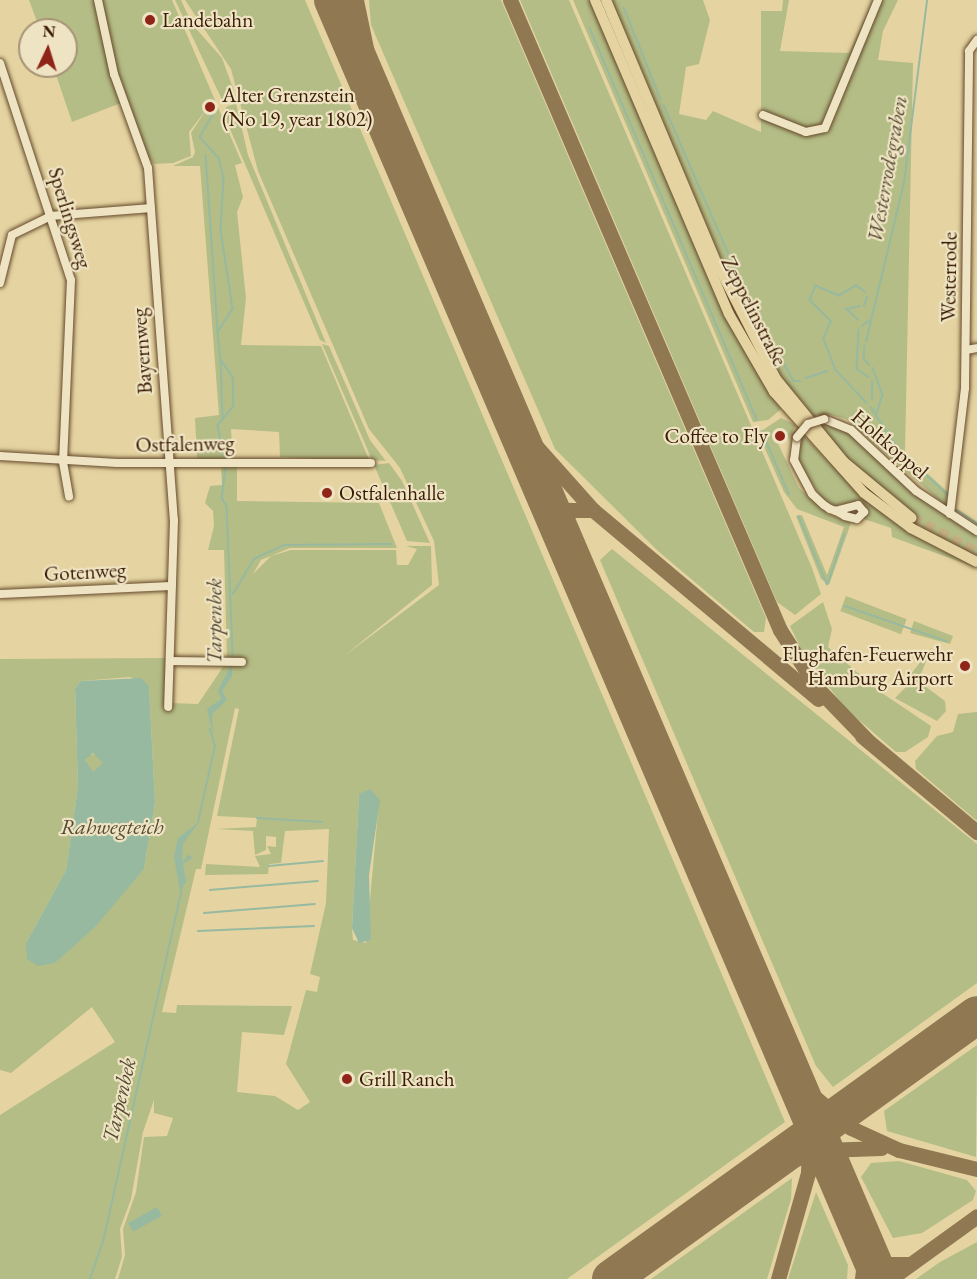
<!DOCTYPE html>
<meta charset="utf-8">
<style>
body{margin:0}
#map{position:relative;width:977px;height:1279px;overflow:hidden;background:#e5d4a1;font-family:"EB Garamond",serif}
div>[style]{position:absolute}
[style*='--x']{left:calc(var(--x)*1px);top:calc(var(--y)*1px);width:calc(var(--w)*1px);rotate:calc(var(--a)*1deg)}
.green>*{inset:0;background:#b4bd86;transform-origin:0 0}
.round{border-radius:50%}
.water>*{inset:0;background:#97b9a0;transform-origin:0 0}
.stream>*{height:1.5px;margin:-0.75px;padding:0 0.75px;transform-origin:0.75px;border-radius:0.75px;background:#97b9a0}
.taxiway>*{height:15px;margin:-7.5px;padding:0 7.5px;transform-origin:7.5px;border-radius:7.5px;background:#907852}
.runway>*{height:38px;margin:-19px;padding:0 19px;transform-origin:19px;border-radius:19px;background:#907852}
.highway-tunnel>*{height:10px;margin-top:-5px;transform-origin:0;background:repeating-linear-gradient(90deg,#c3af82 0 10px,transparent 0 15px)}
.roads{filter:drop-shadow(0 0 2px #65492b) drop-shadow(0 0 2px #65492b)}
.minor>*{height:8px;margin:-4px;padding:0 4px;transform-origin:4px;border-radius:4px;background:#eee3c2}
.highway>*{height:10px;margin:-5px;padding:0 5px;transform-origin:5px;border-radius:5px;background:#e5d4a1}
.bridges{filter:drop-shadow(0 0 2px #65492b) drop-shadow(0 0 2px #65492b)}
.minor-bridge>*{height:8px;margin:-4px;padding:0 4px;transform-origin:4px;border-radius:4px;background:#eee3c2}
.dots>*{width:16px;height:16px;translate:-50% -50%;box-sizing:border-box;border:3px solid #eee3c2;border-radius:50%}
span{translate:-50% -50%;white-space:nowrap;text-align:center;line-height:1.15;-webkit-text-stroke:4.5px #eee3c2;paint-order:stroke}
.poi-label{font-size:21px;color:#3a1b04}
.left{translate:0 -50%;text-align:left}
.right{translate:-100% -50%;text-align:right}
.street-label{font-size:21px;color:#3a1b04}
.water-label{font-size:22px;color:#564a33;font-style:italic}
.north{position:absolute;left:18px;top:18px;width:60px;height:60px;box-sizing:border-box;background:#eee3c2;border:2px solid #a69376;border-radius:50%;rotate:4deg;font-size:16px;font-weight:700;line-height:24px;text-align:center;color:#3a1b04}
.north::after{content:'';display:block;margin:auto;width:21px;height:27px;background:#8f2418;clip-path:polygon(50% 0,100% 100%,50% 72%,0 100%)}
</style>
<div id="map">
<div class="green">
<div style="clip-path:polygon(29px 0,172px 0,242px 163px,235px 165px,243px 197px,237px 212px,246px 298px,241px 345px,321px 346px,370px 462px,280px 457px,279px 432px,231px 429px,233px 459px,178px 461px,197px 458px,195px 418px,219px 415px,200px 166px,173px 166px,193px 157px,195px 152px,191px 133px,206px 110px,189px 132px,191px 156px,173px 163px,154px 164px,148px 157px,126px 101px,72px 122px,53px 66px,66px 66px,66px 30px,40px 30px)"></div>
<div style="clip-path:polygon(175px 0,181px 0,192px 24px,222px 58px,234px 91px,224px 104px)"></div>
<div style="clip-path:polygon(evenodd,185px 0,305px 0,785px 1122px,567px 1279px,118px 1279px,125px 1255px,123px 1229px,136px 1192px,144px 1137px,167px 1136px,173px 1118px,154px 1113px,154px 1100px,143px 1132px,131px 1199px,120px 1229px,122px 1257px,115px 1279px,0 1279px,0 1115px,115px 1042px,92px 1007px,11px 1073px,0 1070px,0 659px,166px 658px,171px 703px,198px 704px,227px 661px,224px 550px,208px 550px,214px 526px,213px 511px,205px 503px,210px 486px,222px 485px,221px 467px,237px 466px,237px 501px,379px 503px,397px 548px,290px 548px,261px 560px,253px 574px,271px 556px,291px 550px,396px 550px,397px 565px,408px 565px,417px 549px,406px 546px,431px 546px,432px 585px,344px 656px,439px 585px,434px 541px,400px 468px,369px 429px,258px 171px,231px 69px,185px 0,130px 677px,149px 686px,155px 803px,144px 869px,55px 963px,26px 943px,66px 870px,78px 787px,75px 688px,81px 681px,130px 677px,185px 0,235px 708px,239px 709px,217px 816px,257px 818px,256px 827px,216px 829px,253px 831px,255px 855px,266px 850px,266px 836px,276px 837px,276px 847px,267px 846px,271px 854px,255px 856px,260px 867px,206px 864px,205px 875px,268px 874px,269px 864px,281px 863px,285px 831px,329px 829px,326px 903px,310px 974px,320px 977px,317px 992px,306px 990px,286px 1064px,310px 1102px,298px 1110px,275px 1096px,237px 1092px,242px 1032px,284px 1035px,292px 1006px,177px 1005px,176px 1013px,162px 1012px,196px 869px,201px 869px,235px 708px,185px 0,359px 794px,378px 812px,366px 943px,353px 940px,352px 928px,359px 794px)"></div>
<div style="clip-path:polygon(369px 0,501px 0,766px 618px,764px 632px,754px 632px,658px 551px,555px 449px,371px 25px)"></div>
<div style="clip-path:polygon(520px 0,569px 0,812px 568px,821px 594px,795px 615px,777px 602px)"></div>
<div style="clip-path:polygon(573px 0,590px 0,764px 384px,781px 409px,768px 420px,753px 422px)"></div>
<div style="clip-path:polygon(612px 0,703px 0,710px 20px,699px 64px,686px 67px,679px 114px,706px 120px,713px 111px,761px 132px,761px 11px,782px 11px,783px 0,789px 0,780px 51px,849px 53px,873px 0,898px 0,883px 31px,878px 60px,913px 63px,905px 453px,951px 495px,946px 506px,846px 419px,827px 414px,810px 417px,778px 371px,732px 285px)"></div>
<div style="clip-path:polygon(236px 103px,248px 155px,326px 343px,320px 340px,227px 122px,226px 107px)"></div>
<div style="clip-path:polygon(322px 344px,329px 346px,370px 440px,386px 461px,372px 460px)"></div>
<div style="clip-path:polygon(781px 418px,796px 425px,788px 439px,782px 430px,774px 435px,799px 488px,828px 514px,851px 523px,829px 585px,821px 579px,796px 516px,802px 515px,827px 575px,844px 527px,797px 509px,784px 492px,758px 433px)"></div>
<div style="clip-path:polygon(831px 423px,858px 438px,914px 493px,977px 534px,977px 559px,930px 535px,846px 457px,818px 426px)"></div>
<div style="clip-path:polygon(803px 435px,861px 495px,977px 568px,892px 537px,891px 528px,864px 519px,867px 508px,860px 501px,835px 506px,822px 499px,797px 460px)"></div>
<div style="clip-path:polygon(389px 463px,402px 481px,430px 543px,407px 541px,374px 465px)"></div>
<div style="clip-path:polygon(612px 549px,977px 844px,977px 983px,833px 1087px,816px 1066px,600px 560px)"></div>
<div style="left:846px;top:596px;width:65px;height:16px;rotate:21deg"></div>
<div style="clip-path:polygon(823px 602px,832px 629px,828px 647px,879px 691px,931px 726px,928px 737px,905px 752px,896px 752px,845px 708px,803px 653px,790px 626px)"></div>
<div style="clip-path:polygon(914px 621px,953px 636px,950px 644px,910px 633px)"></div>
<div style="clip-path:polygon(932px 647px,918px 681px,945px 701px,946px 711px,937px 721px,895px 698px,915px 678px,911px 674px)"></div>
<div style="clip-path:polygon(977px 712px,977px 821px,916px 769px,915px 761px,937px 736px,953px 732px,958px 714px)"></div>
<div class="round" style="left:85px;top:754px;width:18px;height:18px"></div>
<div style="clip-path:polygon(977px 1045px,976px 1157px,887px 1131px,884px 1111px)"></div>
<div style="clip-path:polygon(899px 1161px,967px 1180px,976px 1191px,973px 1200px,922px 1233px,893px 1238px,861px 1177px,871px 1163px)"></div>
<div style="clip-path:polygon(792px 1178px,791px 1199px,767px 1279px,651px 1279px)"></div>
<div style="clip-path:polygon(816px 1192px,848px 1265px,847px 1279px,788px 1279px)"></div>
<div style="clip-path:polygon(977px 1242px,977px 1279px,916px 1279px,940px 1262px)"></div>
</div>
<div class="water">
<div style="clip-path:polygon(232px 664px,232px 676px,222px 691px,227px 700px,212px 714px,213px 735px,207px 709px,221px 699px,218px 690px)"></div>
<div style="clip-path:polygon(evenodd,141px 678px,149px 686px,155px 803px,144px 869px,95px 927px,55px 963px,38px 966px,27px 959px,26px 943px,66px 870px,78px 787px,75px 688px,81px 681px,141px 678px,93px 753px,103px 763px,93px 772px,85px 760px,93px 753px)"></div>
<div style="clip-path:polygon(370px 789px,380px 800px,369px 875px,371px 940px,359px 943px,352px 928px,359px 794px)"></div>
<div style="clip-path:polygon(199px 822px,183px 844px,182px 862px,189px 854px,192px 858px,183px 864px,186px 882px,180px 892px,174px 857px,178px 838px)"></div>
<div style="left:157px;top:1207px;width:10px;height:33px;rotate:61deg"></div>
</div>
<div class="stream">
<div style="--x:624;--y:7;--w:99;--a:68.1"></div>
<div style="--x:590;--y:28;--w:426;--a:66.9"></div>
<div style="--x:664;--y:105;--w:220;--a:66.5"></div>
<div style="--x:752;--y:307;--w:85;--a:60.4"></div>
<div style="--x:794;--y:381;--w:6;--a:0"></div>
<div style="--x:215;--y:112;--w:29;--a:121"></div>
<div style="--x:200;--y:137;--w:28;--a:48"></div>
<div style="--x:219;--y:158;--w:21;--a:76"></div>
<div style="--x:224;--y:178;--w:52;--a:93.3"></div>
<div style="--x:221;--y:230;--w:80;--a:81.4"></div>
<div style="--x:233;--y:309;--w:27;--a:123"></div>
<div style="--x:218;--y:332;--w:28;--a:84"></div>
<div style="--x:221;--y:360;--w:21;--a:55"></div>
<div style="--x:233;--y:377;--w:29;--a:88"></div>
<div style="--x:234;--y:406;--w:26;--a:129"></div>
<div style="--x:218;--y:426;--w:34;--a:78"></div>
<div style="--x:206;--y:155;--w:175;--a:86.1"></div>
<div style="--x:865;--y:292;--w:11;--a:-146"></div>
<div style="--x:856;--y:286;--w:20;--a:150"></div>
<div style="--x:839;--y:296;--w:25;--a:-157"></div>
<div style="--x:816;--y:286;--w:15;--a:113"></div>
<div style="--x:810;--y:300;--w:30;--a:45"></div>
<div style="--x:831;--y:321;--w:19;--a:111"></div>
<div style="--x:824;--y:339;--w:33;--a:69"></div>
<div style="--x:836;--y:370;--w:45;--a:46.8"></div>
<div style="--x:864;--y:306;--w:9;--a:-72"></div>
<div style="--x:858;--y:320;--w:16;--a:-137"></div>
<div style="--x:846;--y:309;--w:14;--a:-12"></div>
<div style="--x:862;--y:326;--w:10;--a:-37"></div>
<div style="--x:859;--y:330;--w:39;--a:93"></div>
<div style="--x:857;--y:369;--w:14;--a:34"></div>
<div style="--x:866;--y:342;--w:163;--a:-76.6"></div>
<div style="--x:904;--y:183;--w:184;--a:-82.8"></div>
<div style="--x:865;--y:346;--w:13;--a:94"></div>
<div style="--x:864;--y:359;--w:8;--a:45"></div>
<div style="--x:221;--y:361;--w:58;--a:88"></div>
<div style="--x:873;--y:368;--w:29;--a:70"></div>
<div style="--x:883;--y:395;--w:19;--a:108"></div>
<div style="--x:806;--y:378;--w:22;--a:-18"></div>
<div style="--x:872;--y:400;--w:18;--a:-90"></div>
<div style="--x:871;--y:407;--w:48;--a:57"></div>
<div style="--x:897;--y:447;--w:70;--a:43.3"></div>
<div style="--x:762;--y:431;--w:69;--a:66.8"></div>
<div style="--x:226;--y:467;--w:31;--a:97"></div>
<div style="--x:222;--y:498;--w:9;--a:58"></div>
<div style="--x:227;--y:506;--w:151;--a:87.7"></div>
<div style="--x:957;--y:510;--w:24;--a:33"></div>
<div style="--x:799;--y:516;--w:74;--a:67.6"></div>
<div style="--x:828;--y:583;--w:51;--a:-71.6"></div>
<div style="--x:233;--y:594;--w:41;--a:-59"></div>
<div style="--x:254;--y:559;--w:33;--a:-25"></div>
<div style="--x:284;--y:545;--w:107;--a:-0.5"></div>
<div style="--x:845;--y:606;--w:107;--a:19.1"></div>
<div style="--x:257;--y:818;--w:65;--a:3.5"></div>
<div style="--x:198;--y:822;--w:78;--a:-77.4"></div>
<div style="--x:215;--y:746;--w:17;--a:-107"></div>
<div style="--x:269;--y:866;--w:54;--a:-5.3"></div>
<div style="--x:210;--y:890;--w:108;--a:-4.8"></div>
<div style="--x:204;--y:913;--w:111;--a:-4.6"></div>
<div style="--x:198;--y:931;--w:116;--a:-2.5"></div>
<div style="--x:90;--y:1279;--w:39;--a:-71"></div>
<div style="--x:103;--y:1242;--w:359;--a:-77.4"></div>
</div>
<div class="taxiway">
<div style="--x:356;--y:0;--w:107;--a:78.2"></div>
<div style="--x:510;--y:0;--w:685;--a:66.8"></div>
<div style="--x:780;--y:630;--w:70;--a:57.2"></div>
<div style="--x:818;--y:689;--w:72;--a:46.1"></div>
<div style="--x:490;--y:367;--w:90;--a:60"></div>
<div style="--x:535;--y:445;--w:87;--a:48.3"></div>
<div style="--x:593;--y:510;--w:294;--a:40"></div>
<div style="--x:561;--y:533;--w:25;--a:-69"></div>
<div style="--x:570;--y:510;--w:23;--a:0"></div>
<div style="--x:862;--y:736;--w:150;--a:39.9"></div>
<div style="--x:782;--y:1050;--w:53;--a:56.6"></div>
<div style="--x:811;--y:1094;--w:52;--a:40.4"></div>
<div style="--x:851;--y:1128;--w:53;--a:24.6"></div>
<div style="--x:899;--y:1150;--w:80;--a:13.7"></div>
<div style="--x:763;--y:1169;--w:64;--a:-17.3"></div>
<div style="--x:824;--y:1150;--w:57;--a:-2"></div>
<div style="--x:858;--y:1228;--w:27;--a:75"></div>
<div style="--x:865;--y:1254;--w:25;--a:97"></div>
<div style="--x:866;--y:1246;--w:25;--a:47"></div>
<div style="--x:883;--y:1264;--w:27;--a:0"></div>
<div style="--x:778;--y:1279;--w:110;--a:-74.2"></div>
<div style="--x:808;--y:1173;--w:37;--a:-88"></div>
<div style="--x:809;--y:1136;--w:43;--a:-102.1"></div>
<div style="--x:890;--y:1279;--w:107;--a:-35.9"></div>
</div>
<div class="runway">
<div style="--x:333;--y:0;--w:1391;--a:66.84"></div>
<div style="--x:611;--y:1279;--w:451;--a:-35.8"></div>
</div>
<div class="highway-tunnel">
<div style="--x:912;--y:518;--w:73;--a:27.6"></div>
</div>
<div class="roads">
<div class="minor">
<div style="--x:98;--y:0;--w:76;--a:77.8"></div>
<div style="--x:114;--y:74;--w:100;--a:70.1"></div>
<div style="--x:148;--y:168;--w:353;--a:85.8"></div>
<div style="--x:174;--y:520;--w:187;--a:91.8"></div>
<div style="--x:0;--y:63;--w:228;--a:71.9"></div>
<div style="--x:71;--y:280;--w:182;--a:92.5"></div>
<div style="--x:63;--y:462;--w:35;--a:80"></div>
<div style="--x:763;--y:115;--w:46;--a:21.6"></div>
<div style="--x:806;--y:132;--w:19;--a:-12"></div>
<div style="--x:825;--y:128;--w:139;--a:-67.5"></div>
<div style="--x:0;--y:283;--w:49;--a:-76"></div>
<div style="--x:12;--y:235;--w:43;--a:-26"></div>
<div style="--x:51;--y:216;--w:100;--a:-4.6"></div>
<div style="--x:966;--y:350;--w:11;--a:-10"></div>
<div style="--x:824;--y:419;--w:29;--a:22"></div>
<div style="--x:851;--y:430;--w:89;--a:43.2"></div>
<div style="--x:916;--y:491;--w:73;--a:33.3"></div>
<div style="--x:797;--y:437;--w:23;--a:97"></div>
<div style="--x:794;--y:460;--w:38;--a:62"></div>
<div style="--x:812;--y:494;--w:16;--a:43"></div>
<div style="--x:824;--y:505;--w:7;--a:34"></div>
<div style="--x:830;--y:509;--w:6;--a:18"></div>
<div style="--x:836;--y:511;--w:10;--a:29"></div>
<div style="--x:845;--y:516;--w:12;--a:14"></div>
<div style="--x:857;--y:519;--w:10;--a:-45"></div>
<div style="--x:864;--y:512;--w:9;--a:-131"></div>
<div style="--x:858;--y:505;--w:23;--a:165"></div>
<div style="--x:0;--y:456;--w:117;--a:3.4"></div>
<div style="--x:117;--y:463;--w:254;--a:0"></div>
<div style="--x:950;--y:514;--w:127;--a:-83.2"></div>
<div style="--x:965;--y:388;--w:337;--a:-89.3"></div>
<div style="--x:969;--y:51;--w:14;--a:-54"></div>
<div style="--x:0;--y:594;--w:172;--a:-2.7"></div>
<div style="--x:172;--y:661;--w:70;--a:0.8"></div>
</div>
<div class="highway">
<div style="--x:595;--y:0;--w:341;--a:66.9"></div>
<div style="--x:729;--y:314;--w:90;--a:60"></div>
<div style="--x:774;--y:392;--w:135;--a:48.3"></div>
<div style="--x:864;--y:493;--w:59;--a:36.7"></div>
<div style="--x:911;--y:528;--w:74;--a:27.3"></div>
<div style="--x:606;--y:0;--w:286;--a:67.2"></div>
<div style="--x:717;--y:264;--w:129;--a:62.8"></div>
<div style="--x:776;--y:379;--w:106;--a:50.7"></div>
<div style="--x:843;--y:461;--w:89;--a:39.6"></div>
</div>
</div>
<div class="bridges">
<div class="minor-bridge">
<div style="--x:797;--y:437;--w:17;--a:-50"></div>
<div style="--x:808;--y:424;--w:17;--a:-17"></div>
</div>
</div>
<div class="dots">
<div style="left:150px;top:20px;background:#8f2418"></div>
<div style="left:210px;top:107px;background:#8f2418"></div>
<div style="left:780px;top:436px;background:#8f2418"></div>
<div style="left:327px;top:493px;background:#8f2418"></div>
<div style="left:965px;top:666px;background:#8f2418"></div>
<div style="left:347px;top:1079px;background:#8f2418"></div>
</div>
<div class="poi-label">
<span class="left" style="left:162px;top:20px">Landebahn</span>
<span class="left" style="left:222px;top:107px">Alter Grenzstein<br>(No 19, year 1802)</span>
<span class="right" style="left:768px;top:436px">Coffee to Fly</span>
<span class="left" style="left:339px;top:493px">Ostfalenhalle</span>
<span class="right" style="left:953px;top:666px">Flughafen-Feuerwehr<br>Hamburg Airport</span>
<span class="left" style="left:359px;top:1079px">Grill Ranch</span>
</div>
<div class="street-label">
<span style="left:70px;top:218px;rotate:73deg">Sperlingsweg</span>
<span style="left:949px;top:277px;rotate:-89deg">Westerrode</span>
<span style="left:754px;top:311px;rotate:63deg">Zeppelinstraße</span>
<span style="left:142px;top:351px;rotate:-94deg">Bayernweg</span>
<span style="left:185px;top:444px;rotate:-1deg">Ostfalenweg</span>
<span style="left:890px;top:444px;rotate:41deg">Holtkoppel</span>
<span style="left:85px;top:572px;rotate:-3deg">Gotenweg</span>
</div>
<div class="water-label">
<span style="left:887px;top:169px;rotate:-80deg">Westerrodegraben</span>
<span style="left:214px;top:621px;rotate:-90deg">Tarpenbek</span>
<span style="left:112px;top:827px">Rahwegteich</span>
<span style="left:119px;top:1100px;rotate:-77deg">Tarpenbek</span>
</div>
<div class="north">N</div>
</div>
